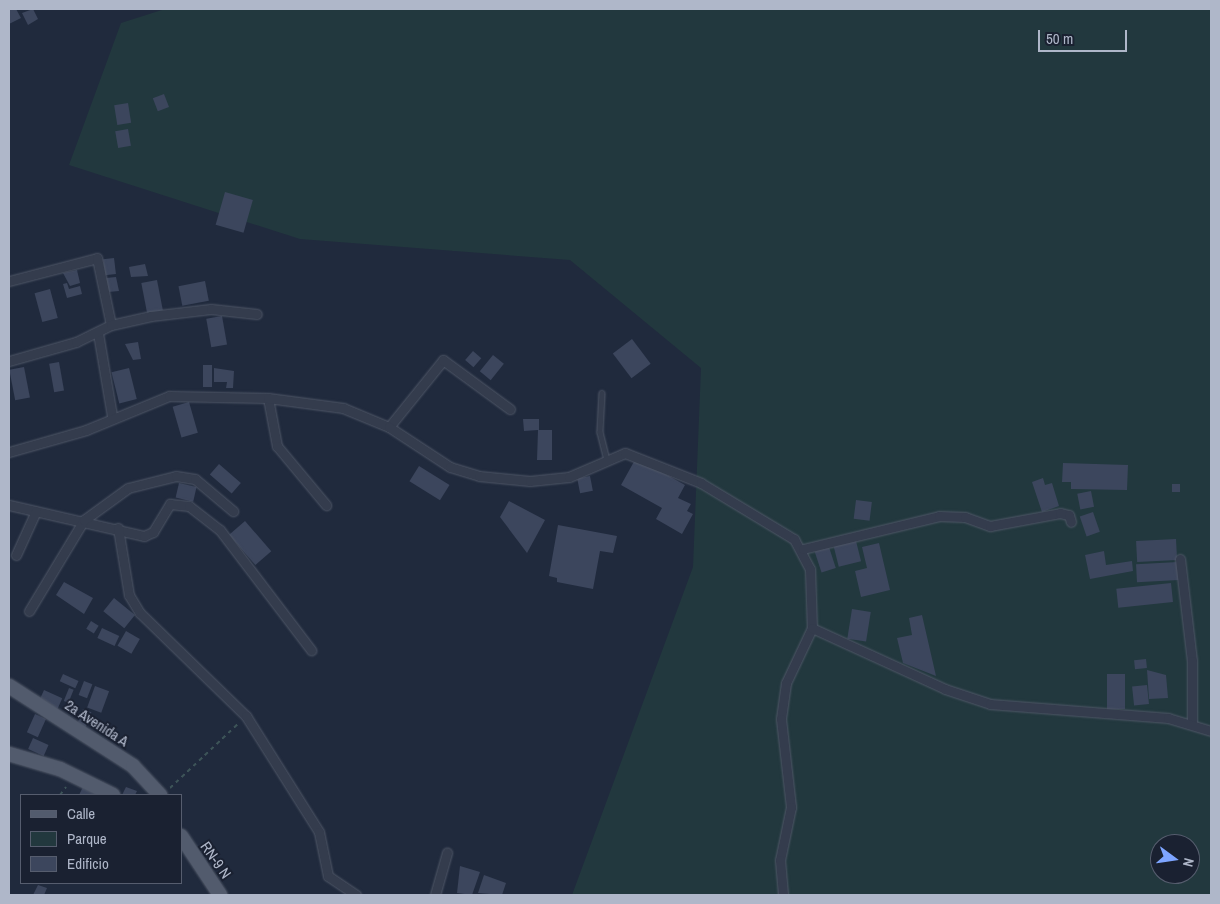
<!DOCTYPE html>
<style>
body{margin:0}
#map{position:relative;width:1220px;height:904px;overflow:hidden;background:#202a3d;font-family:"Archivo Narrow",sans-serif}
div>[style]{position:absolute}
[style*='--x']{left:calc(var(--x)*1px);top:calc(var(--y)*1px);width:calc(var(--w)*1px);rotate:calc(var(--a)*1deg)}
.green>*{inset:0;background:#22383e}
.building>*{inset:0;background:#3c465d;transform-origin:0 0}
.path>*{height:2px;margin-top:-1px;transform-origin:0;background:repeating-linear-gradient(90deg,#3d5458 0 4px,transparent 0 8px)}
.roads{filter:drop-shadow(0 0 1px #4f5767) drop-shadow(0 0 1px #4f5767)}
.lane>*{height:4.5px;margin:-2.25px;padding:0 2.25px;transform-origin:2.25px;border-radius:2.25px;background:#343c4d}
.street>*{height:9px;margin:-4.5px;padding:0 4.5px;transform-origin:4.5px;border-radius:4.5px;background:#343c4d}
.primary>*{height:14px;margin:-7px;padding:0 7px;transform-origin:7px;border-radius:7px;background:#525b6d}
span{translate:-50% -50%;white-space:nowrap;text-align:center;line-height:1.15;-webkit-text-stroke:4px #1a2131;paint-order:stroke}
.street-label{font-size:15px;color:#afb7c9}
.frame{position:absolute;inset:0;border:10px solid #afb7c9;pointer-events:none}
.legend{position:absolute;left:20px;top:794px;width:162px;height:90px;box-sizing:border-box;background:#1a2131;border:1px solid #565d6e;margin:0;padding:6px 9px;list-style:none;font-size:15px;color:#afb7c9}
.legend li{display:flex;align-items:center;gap:10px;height:25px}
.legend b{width:25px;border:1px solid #565d6e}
.north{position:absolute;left:1150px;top:834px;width:50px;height:50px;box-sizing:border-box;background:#1a2131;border:1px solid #565d6e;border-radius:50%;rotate:104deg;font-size:14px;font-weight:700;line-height:20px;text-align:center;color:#afb7c9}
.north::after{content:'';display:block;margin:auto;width:18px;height:22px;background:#7ea5ff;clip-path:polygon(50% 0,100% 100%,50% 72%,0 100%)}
.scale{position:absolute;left:1038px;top:30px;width:89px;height:22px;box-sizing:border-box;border:2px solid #afb7c9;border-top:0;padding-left:6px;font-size:15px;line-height:18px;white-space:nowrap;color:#afb7c9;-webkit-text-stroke:4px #1a2131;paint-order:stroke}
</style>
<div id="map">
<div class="green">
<div style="clip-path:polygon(evenodd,165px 9px,1211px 9px,1211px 895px,572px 895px,693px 567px,701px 368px,570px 260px,300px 239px,69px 165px,121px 23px,165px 9px,1160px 844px,1190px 844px,1190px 874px,1160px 874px,1160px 844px)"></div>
</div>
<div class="building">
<div style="clip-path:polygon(9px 9px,16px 9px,21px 18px,9px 24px)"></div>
<div style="clip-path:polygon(33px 9px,38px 19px,28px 25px,22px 13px)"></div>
<div style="left:164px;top:94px;width:14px;height:12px;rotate:69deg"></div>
<div style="left:128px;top:103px;width:20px;height:14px;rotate:81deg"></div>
<div style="left:128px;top:129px;width:17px;height:13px;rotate:80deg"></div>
<div style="left:225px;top:192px;width:29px;height:34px;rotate:16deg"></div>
<div style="left:114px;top:258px;width:16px;height:11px;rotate:83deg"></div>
<div style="clip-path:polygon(145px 264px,148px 276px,131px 277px,129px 267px)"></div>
<div style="clip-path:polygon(77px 270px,80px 283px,70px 286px,63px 273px)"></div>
<div style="clip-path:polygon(116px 277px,119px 291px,108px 292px,106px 278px)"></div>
<div style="left:157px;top:280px;width:31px;height:16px;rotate:79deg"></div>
<div style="left:205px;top:281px;width:20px;height:27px;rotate:79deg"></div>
<div style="clip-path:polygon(67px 283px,69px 289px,80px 286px,82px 294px,67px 298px,63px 284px)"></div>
<div style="left:50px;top:289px;width:30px;height:16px;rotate:75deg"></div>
<div style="left:222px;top:316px;width:29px;height:16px;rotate:80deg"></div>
<div style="left:632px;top:339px;width:31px;height:24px;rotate:53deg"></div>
<div style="clip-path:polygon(138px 342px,141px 359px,133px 360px,125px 344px)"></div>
<div style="left:473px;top:351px;width:11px;height:12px;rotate:41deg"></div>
<div style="left:493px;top:355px;width:14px;height:21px;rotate:39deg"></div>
<div style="left:59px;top:362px;width:29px;height:10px;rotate:80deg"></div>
<div style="left:203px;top:365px;width:9px;height:22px"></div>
<div style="left:24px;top:367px;width:31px;height:15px;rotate:79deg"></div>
<div style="left:129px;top:368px;width:32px;height:18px;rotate:76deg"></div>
<div style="clip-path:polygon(214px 368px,234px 371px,233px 388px,226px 388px,227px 382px,214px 382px)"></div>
<div style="left:189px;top:402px;width:32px;height:17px;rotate:74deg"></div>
<div style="clip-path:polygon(523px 419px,539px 419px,539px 430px,552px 430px,552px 460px,537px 460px,538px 430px,524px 431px)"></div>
<div style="clip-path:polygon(636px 458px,685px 485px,678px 498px,691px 504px,687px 511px,693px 514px,682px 534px,656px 519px,662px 508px,621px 485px)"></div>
<div style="clip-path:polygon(1063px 463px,1128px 465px,1127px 490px,1071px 489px,1071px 482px,1062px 482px)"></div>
<div style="left:219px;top:464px;width:29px;height:14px;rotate:41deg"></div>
<div style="left:419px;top:466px;width:36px;height:18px;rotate:32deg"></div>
<div style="left:590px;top:476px;width:15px;height:13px;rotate:79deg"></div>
<div style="clip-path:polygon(1043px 478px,1045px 485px,1052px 483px,1059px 506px,1042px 512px,1032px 482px)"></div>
<div style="left:179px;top:483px;width:18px;height:15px;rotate:13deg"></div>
<div style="left:1172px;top:484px;width:8px;height:8px"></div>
<div style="left:1091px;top:491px;width:16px;height:14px;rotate:79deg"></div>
<div style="left:856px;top:500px;width:16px;height:19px;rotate:7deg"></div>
<div style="clip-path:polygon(509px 501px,545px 520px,527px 553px,500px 517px)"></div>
<div style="left:1093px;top:512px;width:21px;height:14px;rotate:71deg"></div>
<div style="left:245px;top:521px;width:40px;height:21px;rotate:49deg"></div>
<div style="clip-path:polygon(558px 525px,617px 536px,613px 553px,600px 551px,593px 589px,557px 582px,557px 578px,549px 576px)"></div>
<div style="left:855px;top:537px;width:25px;height:23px;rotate:76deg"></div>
<div style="left:1176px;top:539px;width:21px;height:40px;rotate:87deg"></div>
<div style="clip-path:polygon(879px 543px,890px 590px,861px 597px,855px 571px,867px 568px,862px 547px)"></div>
<div style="left:829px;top:547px;width:22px;height:15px;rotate:72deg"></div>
<div style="clip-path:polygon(1104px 551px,1106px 565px,1132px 561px,1133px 571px,1090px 579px,1085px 555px)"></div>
<div style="left:1178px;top:562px;width:18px;height:42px;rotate:87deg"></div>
<div style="clip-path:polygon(64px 582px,93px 598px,84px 614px,56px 595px)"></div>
<div style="left:1171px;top:583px;width:19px;height:55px;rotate:84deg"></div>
<div style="left:114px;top:598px;width:27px;height:17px;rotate:39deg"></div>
<div style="left:852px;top:609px;width:19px;height:30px;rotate:9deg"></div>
<div style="clip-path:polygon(922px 615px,936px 676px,903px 663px,897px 638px,912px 635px,909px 618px)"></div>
<div style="left:91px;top:621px;width:9px;height:9px;rotate:32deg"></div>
<div style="left:102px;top:628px;width:19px;height:11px;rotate:25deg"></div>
<div style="left:126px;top:631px;width:16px;height:17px;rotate:30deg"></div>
<div style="left:1146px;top:659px;width:9px;height:12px;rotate:84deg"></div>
<div style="clip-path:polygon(1147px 670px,1166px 675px,1168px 698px,1149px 699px)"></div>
<div style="left:63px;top:674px;width:17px;height:8px;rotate:24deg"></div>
<div style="left:1107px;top:674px;width:18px;height:35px"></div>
<div style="left:84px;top:681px;width:9px;height:15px;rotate:21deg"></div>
<div style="left:1147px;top:685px;width:19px;height:15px;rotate:84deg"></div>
<div style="left:95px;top:686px;width:15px;height:23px;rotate:20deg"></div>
<div style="left:69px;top:688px;width:5px;height:14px;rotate:22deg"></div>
<div style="left:44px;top:690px;width:20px;height:14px;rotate:24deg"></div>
<div style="left:83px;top:709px;width:9px;height:17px;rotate:21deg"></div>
<div style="left:35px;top:714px;width:12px;height:20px;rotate:24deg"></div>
<div style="left:33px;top:738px;width:17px;height:12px;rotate:24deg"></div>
<div style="clip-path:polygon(83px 787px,98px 794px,97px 795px,79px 795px)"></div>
<div style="clip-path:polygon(126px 787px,137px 791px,135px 795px,122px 795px)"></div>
<div style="clip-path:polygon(460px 866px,480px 872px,472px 895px,457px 893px)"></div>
<div style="clip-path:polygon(484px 875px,506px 883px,502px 895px,478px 893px)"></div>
<div style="clip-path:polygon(38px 885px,47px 888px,44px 895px,33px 895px)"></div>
</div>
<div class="path">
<div style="--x:170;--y:788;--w:95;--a:-43.3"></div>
<div style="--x:60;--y:795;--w:10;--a:-53"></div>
</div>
<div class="roads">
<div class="lane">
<div style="--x:602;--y:393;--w:39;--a:93"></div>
<div style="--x:600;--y:432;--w:30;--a:76"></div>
</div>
<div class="street">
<div style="--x:9;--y:281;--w:91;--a:-14.6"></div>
<div style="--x:97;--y:258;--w:68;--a:78.2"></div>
<div style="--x:98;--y:333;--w:84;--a:80.4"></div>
<div style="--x:9;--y:361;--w:70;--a:-15.8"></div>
<div style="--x:76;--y:342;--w:39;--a:-26"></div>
<div style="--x:111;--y:325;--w:41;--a:-12.7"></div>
<div style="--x:151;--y:316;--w:60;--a:-6.7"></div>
<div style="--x:211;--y:309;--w:46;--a:6.2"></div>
<div style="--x:268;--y:398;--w:49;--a:79.4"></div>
<div style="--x:277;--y:446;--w:77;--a:50.3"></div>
<div style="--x:389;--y:427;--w:86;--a:-51.1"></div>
<div style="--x:443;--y:360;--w:83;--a:36.2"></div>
<div style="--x:9;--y:452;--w:80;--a:-15.9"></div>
<div style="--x:86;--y:430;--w:90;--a:-22.3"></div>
<div style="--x:169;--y:396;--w:99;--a:1.2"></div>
<div style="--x:268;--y:398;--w:76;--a:7.6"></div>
<div style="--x:343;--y:408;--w:50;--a:22.4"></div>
<div style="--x:389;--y:427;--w:73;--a:33.3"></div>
<div style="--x:450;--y:467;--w:30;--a:17"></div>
<div style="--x:479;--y:476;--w:51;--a:5.6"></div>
<div style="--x:530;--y:481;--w:39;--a:-6"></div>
<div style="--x:569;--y:477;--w:61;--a:-23.2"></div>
<div style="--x:625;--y:453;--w:82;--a:21.5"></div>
<div style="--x:701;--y:483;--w:109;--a:31.1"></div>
<div style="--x:794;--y:539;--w:34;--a:62"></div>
<div style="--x:810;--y:569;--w:59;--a:88.1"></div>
<div style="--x:812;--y:628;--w:61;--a:115.3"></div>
<div style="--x:786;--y:683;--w:36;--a:98"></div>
<div style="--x:781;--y:719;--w:89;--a:83.5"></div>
<div style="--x:791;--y:807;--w:54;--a:101.7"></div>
<div style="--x:780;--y:860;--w:35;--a:85"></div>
<div style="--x:9;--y:505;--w:139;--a:12.9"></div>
<div style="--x:144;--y:536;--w:10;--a:-24"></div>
<div style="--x:153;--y:532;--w:33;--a:-59"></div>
<div style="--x:170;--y:504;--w:19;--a:6"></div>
<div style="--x:189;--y:506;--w:39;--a:38"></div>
<div style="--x:220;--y:530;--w:151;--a:52.8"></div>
<div style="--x:118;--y:528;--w:68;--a:80.7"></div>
<div style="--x:129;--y:595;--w:21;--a:59"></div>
<div style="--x:140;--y:613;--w:148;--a:44.2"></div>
<div style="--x:246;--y:716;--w:137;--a:57.8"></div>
<div style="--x:319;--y:832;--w:45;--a:78.4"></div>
<div style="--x:328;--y:876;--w:34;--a:34"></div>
<div style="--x:803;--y:549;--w:140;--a:-13.6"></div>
<div style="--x:939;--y:516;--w:26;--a:2"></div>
<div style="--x:965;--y:517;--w:27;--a:20"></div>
<div style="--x:990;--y:526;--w:71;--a:-10.5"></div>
<div style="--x:1060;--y:513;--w:9;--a:13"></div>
<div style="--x:1069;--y:515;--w:7;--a:74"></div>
<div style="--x:16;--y:555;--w:48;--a:-65.6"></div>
<div style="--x:1180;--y:559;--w:103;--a:83.3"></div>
<div style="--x:1192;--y:661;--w:62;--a:90"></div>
<div style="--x:29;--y:611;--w:106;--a:-58.9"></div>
<div style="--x:84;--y:520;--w:54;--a:-36"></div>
<div style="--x:128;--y:488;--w:49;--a:-14"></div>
<div style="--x:176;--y:476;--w:19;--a:9"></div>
<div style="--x:195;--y:479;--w:50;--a:40.1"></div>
<div style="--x:812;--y:628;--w:146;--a:24.6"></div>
<div style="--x:945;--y:689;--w:47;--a:18.4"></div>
<div style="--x:990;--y:704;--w:179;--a:4.5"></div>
<div style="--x:1168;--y:718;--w:45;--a:16.8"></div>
<div style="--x:435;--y:895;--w:44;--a:-74.1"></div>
</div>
<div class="primary">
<div style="--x:9;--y:686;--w:148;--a:32.8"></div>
<div style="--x:133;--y:766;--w:40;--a:47"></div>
<div style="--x:9;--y:754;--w:53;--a:16.4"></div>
<div style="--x:60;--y:769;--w:59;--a:26.1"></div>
<div style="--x:181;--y:836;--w:71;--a:56.5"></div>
</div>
</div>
<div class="street-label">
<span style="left:97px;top:723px;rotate:33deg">2a Avenida A</span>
<span style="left:216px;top:860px;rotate:55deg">RN-9 N</span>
</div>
<div class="frame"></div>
<ul class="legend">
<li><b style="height:6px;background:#525b6d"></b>Calle</li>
<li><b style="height:14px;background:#22383e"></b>Parque</li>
<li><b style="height:14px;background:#3c465d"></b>Edificio</li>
</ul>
<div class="north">N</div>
<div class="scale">50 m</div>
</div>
